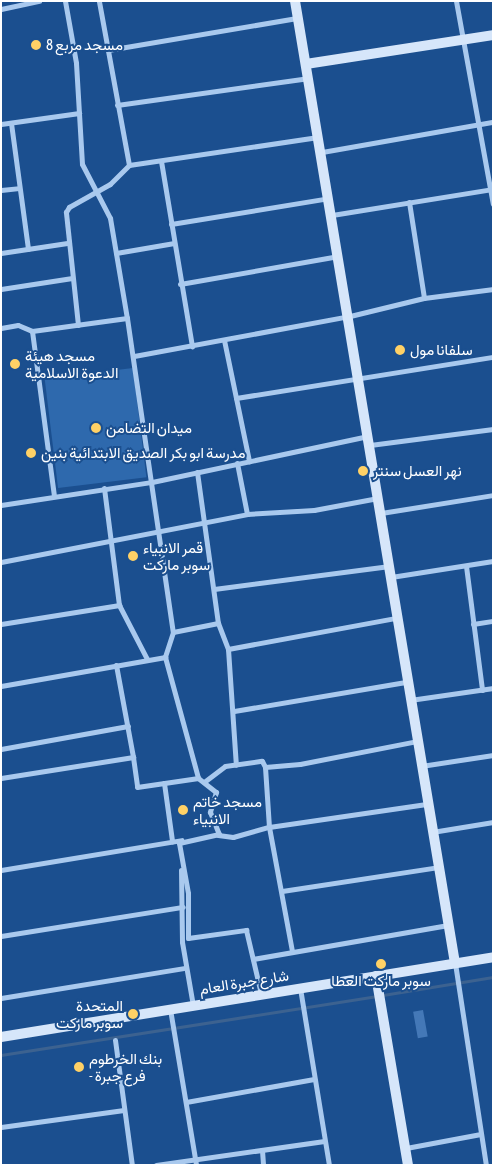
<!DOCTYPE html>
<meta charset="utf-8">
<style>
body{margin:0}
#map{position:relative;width:494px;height:1166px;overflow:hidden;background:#1b4f8f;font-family:"Asap Condensed",Vazirmatn,sans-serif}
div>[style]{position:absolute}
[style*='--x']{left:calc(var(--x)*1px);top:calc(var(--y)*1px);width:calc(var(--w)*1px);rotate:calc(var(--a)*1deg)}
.green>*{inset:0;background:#2e69ad;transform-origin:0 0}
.stream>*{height:2.5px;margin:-1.25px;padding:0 1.25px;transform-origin:1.25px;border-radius:1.25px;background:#3c6290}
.building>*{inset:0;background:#4478b7;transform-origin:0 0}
.street>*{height:5px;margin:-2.5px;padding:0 2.5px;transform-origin:2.5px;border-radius:2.5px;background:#a9c9ee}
.secondary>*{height:10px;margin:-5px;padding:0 5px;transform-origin:5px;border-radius:5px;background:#d6e6fa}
.dots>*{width:14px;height:14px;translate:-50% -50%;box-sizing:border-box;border:2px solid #1b4f8f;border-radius:50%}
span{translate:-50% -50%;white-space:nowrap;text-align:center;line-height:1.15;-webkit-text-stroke:4px #1b4f8f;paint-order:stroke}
.poi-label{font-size:15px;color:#fff}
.left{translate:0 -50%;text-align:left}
.right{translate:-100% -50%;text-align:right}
.street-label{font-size:15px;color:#fff}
.frame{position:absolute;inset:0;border:2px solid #fff;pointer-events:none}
</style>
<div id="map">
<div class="green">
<div style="left:133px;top:368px;width:110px;height:89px;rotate:83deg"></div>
</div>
<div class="stream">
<div style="--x:383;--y:995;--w:111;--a:-9.3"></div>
<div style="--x:1;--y:1055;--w:382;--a:-8.9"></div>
</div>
<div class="building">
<div style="left:423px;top:1010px;width:27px;height:10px;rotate:80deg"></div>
</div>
<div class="street">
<div style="--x:65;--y:1;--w:63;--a:79.9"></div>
<div style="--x:76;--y:63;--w:101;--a:86.6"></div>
<div style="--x:82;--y:164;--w:61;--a:62.6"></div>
<div style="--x:110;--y:218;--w:101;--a:80.4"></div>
<div style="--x:456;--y:1;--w:206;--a:79.7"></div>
<div style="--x:1;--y:9;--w:39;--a:-12"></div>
<div style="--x:108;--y:50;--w:193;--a:-9.6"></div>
<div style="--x:117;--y:105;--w:194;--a:-8"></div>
<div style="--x:11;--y:123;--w:127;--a:82.3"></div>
<div style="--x:1;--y:124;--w:79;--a:-8"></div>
<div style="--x:322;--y:152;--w:174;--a:-10"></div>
<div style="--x:161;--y:161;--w:188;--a:80.5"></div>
<div style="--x:129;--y:165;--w:191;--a:-8.4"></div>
<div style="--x:1;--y:190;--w:18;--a:-6"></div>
<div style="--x:409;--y:202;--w:97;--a:81.1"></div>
<div style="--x:332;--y:215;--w:162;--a:-9.2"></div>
<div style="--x:171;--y:224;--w:160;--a:-9.3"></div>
<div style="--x:1;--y:253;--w:67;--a:-8.6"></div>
<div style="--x:116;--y:253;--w:59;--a:-9.8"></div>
<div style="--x:180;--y:284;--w:161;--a:-10"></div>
<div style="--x:1;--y:289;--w:72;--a:-8.8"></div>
<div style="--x:78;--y:325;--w:114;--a:-96.1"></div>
<div style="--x:66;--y:212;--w:6;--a:-59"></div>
<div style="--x:69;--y:207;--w:47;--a:-29.3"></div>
<div style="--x:110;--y:184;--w:27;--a:-45"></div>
<div style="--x:129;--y:165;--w:167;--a:-100.4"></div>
<div style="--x:1;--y:328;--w:17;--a:-10"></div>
<div style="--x:18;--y:325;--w:15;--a:23"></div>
<div style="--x:32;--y:331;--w:96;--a:-7.8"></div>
<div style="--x:127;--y:318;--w:317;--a:81.7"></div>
<div style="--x:173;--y:632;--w:26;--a:108"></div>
<div style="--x:165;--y:657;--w:125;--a:74.7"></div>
<div style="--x:198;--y:778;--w:23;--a:38"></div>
<div style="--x:216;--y:792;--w:21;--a:107"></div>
<div style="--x:210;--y:812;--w:24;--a:68"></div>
<div style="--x:219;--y:834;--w:41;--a:167.3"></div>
<div style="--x:179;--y:843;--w:51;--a:79.8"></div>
<div style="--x:188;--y:893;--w:45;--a:90"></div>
<div style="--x:188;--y:938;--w:59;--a:-7.9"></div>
<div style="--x:246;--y:930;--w:66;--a:76.8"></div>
<div style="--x:32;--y:331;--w:165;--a:82.4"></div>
<div style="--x:224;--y:340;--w:124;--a:78.3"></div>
<div style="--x:134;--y:356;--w:220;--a:-10.5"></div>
<div style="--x:350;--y:316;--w:76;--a:-13.7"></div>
<div style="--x:424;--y:298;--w:70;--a:-7.4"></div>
<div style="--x:236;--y:398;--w:260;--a:-9.1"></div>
<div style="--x:370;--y:445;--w:124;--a:-7.4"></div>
<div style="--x:237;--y:463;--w:52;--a:78.9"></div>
<div style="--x:197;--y:472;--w:152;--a:82.1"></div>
<div style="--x:218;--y:623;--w:28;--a:69"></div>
<div style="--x:228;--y:649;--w:116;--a:86.1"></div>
<div style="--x:104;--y:488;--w:118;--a:82.7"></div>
<div style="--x:119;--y:605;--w:61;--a:62.6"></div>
<div style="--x:1;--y:505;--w:153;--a:-8.7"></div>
<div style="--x:152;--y:482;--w:221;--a:-12"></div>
<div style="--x:381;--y:513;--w:113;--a:-9.1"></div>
<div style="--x:1;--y:562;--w:251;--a:-11"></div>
<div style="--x:247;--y:514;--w:67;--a:-3.4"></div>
<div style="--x:314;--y:510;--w:65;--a:-10.6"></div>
<div style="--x:466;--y:566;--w:125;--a:82.6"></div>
<div style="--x:391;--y:577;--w:103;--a:-8.9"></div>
<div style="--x:214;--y:589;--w:177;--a:-7.5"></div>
<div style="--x:1;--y:624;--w:120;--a:-9.1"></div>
<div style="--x:473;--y:624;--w:20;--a:-9"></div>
<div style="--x:173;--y:632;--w:46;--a:-11.3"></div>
<div style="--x:228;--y:649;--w:171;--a:-10.5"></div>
<div style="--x:116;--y:665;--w:94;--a:79.5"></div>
<div style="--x:1;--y:686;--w:167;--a:-10"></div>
<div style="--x:410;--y:700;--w:84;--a:-8.2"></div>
<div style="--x:234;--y:711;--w:174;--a:-9.6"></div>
<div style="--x:1;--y:749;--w:129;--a:-10.3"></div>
<div style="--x:421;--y:766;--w:73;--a:-8.7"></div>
<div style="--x:265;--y:767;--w:60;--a:86.2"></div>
<div style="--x:269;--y:827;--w:126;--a:79.5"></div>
<div style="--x:1;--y:778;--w:134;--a:-9"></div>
<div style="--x:133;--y:757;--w:30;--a:82"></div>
<div style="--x:137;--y:787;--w:62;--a:-8.4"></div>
<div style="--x:204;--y:782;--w:26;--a:-37"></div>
<div style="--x:225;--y:766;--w:37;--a:-8"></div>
<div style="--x:262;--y:761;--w:7;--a:63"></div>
<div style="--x:265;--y:767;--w:35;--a:-5"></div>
<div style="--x:300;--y:764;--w:119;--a:-11.1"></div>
<div style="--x:164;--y:783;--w:59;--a:82.1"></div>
<div style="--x:432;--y:832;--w:62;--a:-9.3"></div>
<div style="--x:218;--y:835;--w:15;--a:8"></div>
<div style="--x:233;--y:837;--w:37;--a:-16"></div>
<div style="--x:269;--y:827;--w:159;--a:-8.3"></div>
<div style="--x:1;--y:870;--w:183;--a:-9.4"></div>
<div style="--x:181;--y:870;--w:72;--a:89.2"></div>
<div style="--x:182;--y:942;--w:65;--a:80.2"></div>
<div style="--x:282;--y:891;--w:158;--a:-8.7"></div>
<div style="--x:1;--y:936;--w:184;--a:-9.1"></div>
<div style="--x:253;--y:959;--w:198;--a:-9.9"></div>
<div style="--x:455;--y:963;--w:204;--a:81.3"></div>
<div style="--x:300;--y:988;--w:179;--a:80.7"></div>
<div style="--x:1;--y:998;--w:185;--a:-9.3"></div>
<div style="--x:170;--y:1009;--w:158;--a:80.5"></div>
<div style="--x:115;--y:1040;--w:126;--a:82.3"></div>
<div style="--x:186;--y:1102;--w:130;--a:-10.2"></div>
<div style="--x:1;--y:1127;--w:124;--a:-7.9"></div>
<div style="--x:406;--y:1148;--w:76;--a:-10.6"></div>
<div style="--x:262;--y:1150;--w:15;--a:86"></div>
<div style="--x:156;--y:1165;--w:170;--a:-8.1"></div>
</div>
<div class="secondary">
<div style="--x:295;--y:1;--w:975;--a:80.56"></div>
<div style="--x:306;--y:64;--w:189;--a:-8.8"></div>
<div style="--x:376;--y:976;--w:192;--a:80.4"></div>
<div style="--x:1;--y:1037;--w:498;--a:-9.2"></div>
</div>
<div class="dots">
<div style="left:36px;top:45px;background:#ffd166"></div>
<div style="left:400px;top:350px;background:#ffd166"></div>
<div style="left:15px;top:364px;background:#ffd166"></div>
<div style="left:96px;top:428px;background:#ffd166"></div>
<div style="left:31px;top:453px;background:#ffd166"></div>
<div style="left:363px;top:471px;background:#ffd166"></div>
<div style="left:133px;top:556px;background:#ffd166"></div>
<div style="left:183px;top:810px;background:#ffd166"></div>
<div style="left:381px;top:964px;background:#ffd166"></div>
<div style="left:133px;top:1014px;background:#ffd166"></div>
<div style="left:79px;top:1067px;background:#ffd166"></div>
</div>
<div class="poi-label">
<span class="left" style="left:46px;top:45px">مسجد مربع 8</span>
<span class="left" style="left:410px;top:350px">سلفانا مول</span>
<span class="left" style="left:25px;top:364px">مسجد هيئة<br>الدعوة الاسلامية</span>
<span class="left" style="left:106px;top:428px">ميدان التضامن</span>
<span class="left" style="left:41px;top:453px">مدرسة ابو بكر الصديق الابتدائية بنين</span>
<span class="left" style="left:373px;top:471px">نهر العسل سنتر</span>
<span class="left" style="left:143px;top:556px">قمر الانبياء<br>سوبر ماركت</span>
<span class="left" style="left:193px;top:810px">مسجد خاتم<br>الانبياء</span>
<span style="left:381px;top:981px">سوبر ماركت العطا</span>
<span class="right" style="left:123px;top:1014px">المتحدة<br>سوبر ماركت</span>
<span class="left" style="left:89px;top:1067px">بنك الخرطوم<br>- فرع جبرة</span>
</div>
<div class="street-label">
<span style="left:244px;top:982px;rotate:-9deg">شارع جبرة العام</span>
</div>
<div class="frame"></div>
</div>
